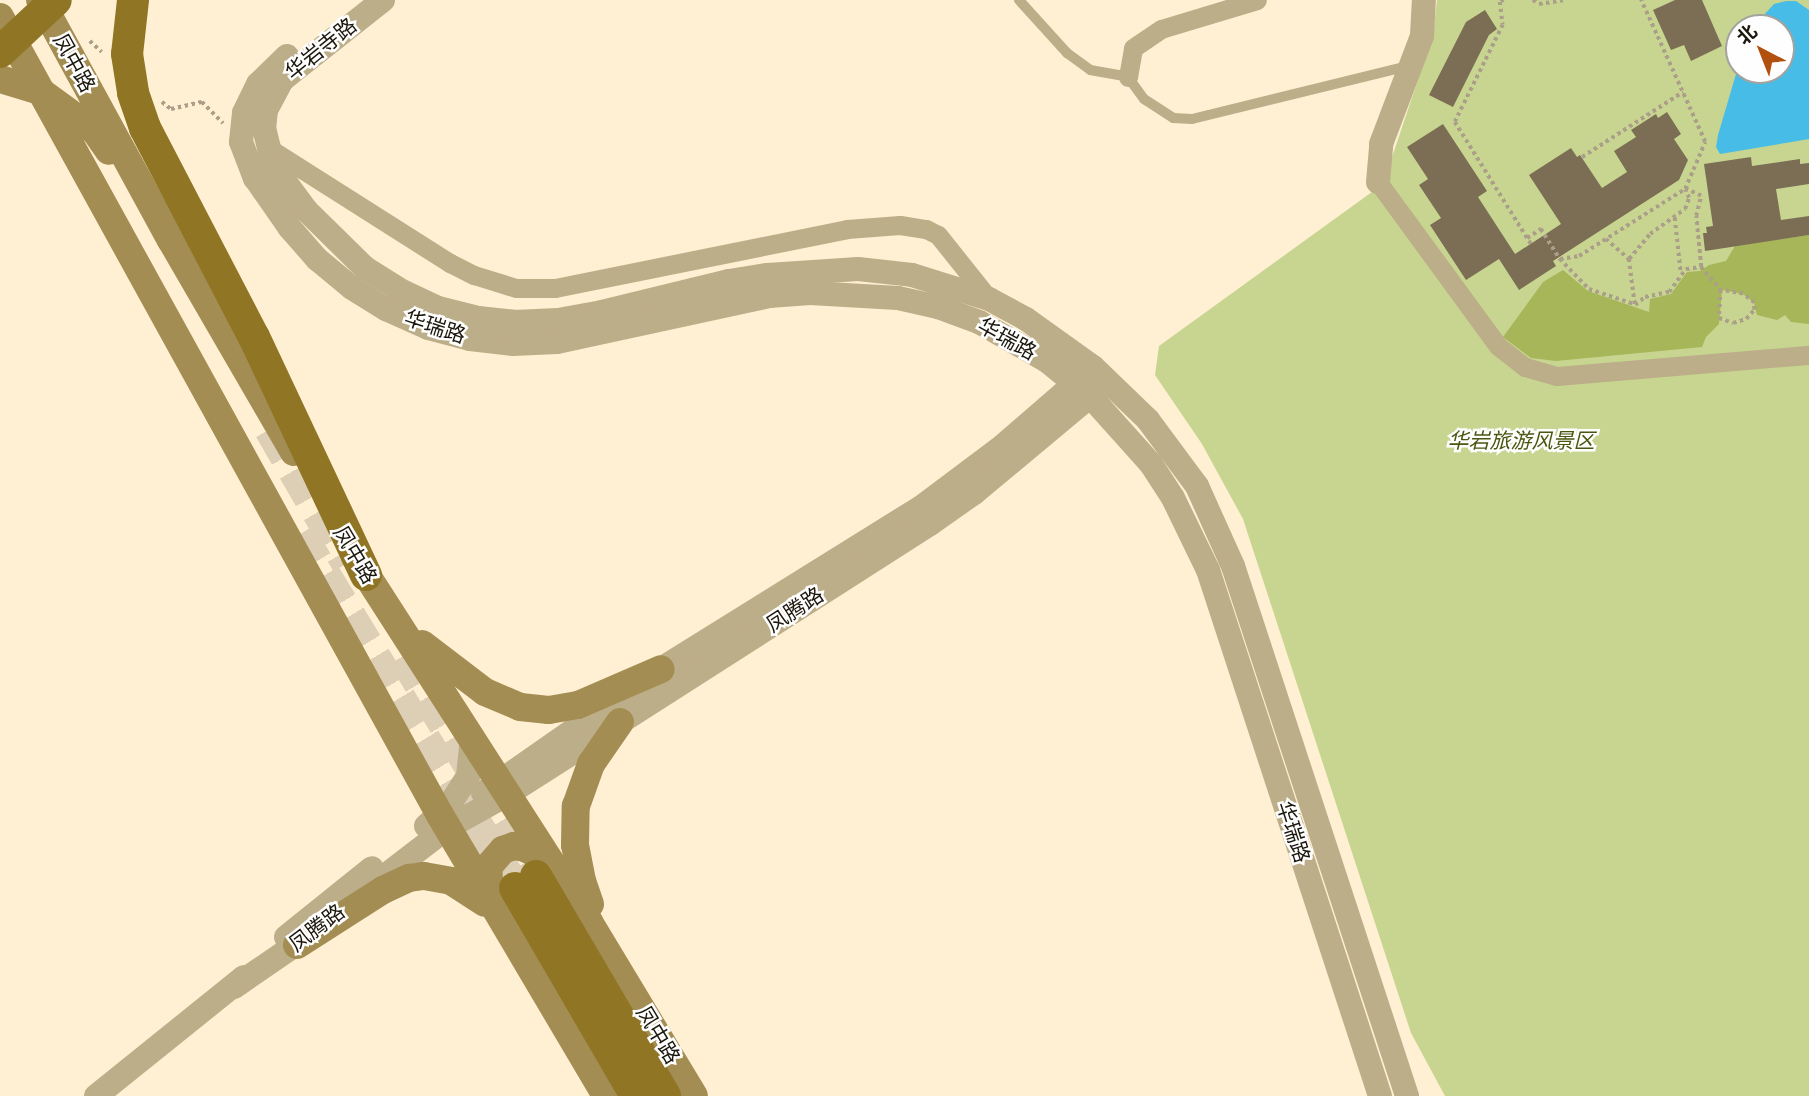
<!DOCTYPE html>
<meta charset="utf-8">
<style>
body{margin:0}
#map{position:relative;width:1809px;height:1096px;overflow:hidden;background:#ffefd3;font-family:"Times New Roman","Noto Sans SC",serif}
div>[style]{position:absolute}
[style*='--x']{left:calc(var(--x)*1px);top:calc(var(--y)*1px);width:calc(var(--w)*1px);rotate:calc(var(--a)*1deg)}
.green>*{inset:0;background:#c7d590}
.forest>*{inset:0;background:#a6b659}
.water>*{inset:0;background:#46bce7}
.building>*{inset:0;background:#7c6e55}
.primary-tunnel>*{height:32px;margin-top:-16px;transform-origin:0;background:repeating-linear-gradient(90deg,#ddcfb5 0 32px,transparent 0 48px)}
.path>*{height:3.5px;margin-top:-1.75px;transform-origin:0;background:repeating-linear-gradient(90deg,#ab9f8a 0 3.5px,transparent 0 7px)}
.service>*{height:10px;margin:-5px;padding:0 5px;transform-origin:5px;border-radius:5px;background:#bcae88}
.minor>*{height:19px;margin:-9.5px;padding:0 9.5px;transform-origin:9.5px;border-radius:9.5px;background:#bcae88}
.tertiary>*{height:24px;margin:-12px;padding:0 12px;transform-origin:12px;border-radius:12px;background:#bcae88}
.secondary>*{height:28px;margin:-14px;padding:0 14px;transform-origin:14px;border-radius:14px;background:#a38d53}
.primary>*{height:32px;margin:-16px;padding:0 16px;transform-origin:16px;border-radius:16px;background:#907525}
span{translate:-50% -50%;white-space:nowrap;text-align:center;line-height:1.15;-webkit-text-stroke:5px #fefefe;paint-order:stroke}
.street-label{font-size:21px;color:#1c170d}
.park-label{font-size:21px;color:#4c5611;font-style:italic}
.north{position:absolute;left:1725px;top:14px;width:70px;height:70px;box-sizing:border-box;background:#fefefe;border:2px solid #a4a29e;border-radius:50%;rotate:318deg;font-size:19px;font-weight:700;line-height:28px;text-align:center;color:#1c170d}
.north::after{content:'';display:block;margin:auto;width:24px;height:32px;background:#b2510f;clip-path:polygon(50% 0,100% 100%,50% 72%,0 100%)}
</style>
<div id="map">
<div class="green">
<div style="clip-path:polygon(evenodd,1437px 0,1809px 0,1809px 1096px,1445px 1096px,1411px 1033px,1243px 519px,1202px 444px,1155px 375px,1159px 346px,1383px 184px,1433px 35px,1437px 0,1739px 28px,1781px 28px,1781px 70px,1739px 70px,1739px 28px)"></div>
</div>
<div class="forest">
<div style="clip-path:polygon(1809px 235px,1809px 324px,1791px 322px,1785px 315px,1777px 320px,1757px 315px,1754px 303px,1743px 294px,1722px 290px,1719px 324px,1706px 337px,1702px 347px,1556px 361px,1531px 358px,1503px 337px,1543px 282px,1563px 270px,1588px 291px,1649px 312px,1650px 299px,1671px 294px,1687px 272px,1700px 271px,1709px 265px,1726px 261px,1735px 246px)"></div>
</div>
<div class="water">
<div style="clip-path:polygon(1786px 1px,1796px 1px,1809px 10px,1809px 139px,1720px 154px,1716px 147px,1718px 135px,1739px 64px,1739px 70px,1781px 70px,1781px 28px,1752px 28px,1774px 4px)"></div>
</div>
<div class="building">
<div style="clip-path:polygon(1675px 0,1702px 0,1722px 46px,1691px 61px,1684px 45px,1671px 50px,1653px 10px)"></div>
<div style="clip-path:polygon(1485px 10px,1497px 29px,1489px 35px,1453px 107px,1429px 95px,1466px 22px)"></div>
<div style="clip-path:polygon(1667px 112px,1681px 134px,1674px 139px,1688px 160px,1679px 180px,1553px 261px,1556px 266px,1519px 290px,1499px 259px,1466px 280px,1430px 225px,1441px 218px,1419px 185px,1428px 179px,1407px 147px,1443px 124px,1487px 191px,1478px 197px,1515px 254px,1561px 224px,1529px 175px,1571px 148px,1577px 157px,1580px 155px,1602px 188px,1627px 172px,1614px 151px,1636px 137px,1631px 130px,1656px 114px,1658px 118px)"></div>
<div style="clip-path:polygon(1751px 157px,1752px 166px,1800px 159px,1800px 164px,1809px 163px,1809px 184px,1776px 189px,1781px 220px,1809px 216px,1809px 235px,1705px 251px,1703px 233px,1707px 233px,1706px 227px,1713px 226px,1704px 164px)"></div>
</div>
<div class="primary-tunnel">
<div style="--x:270;--y:429;--w:155;--a:60.1"></div>
<div style="--x:300;--y:534;--w:414;--a:58.7"></div>
<div style="--x:403;--y:656;--w:249;--a:58.8"></div>
</div>
<div class="path">
<div style="--x:1504;--y:0;--w:4;--a:153"></div>
<div style="--x:1500;--y:2;--w:23;--a:83"></div>
<div style="--x:1503;--y:25;--w:108;--a:116.3"></div>
<div style="--x:1455;--y:122;--w:144;--a:58.1"></div>
<div style="--x:1533;--y:0;--w:7;--a:34"></div>
<div style="--x:1539;--y:4;--w:26;--a:-9"></div>
<div style="--x:90;--y:41;--w:16;--a:43"></div>
<div style="--x:162;--y:102;--w:11;--a:38"></div>
<div style="--x:171;--y:109;--w:32;--a:-13"></div>
<div style="--x:202;--y:102;--w:30;--a:45"></div>
<div style="--x:1582;--y:157;--w:120;--a:-32.8"></div>
<div style="--x:1675;--y:218;--w:56;--a:83.9"></div>
<div style="--x:1527;--y:238;--w:17;--a:-33"></div>
<div style="--x:1541;--y:229;--w:36;--a:58"></div>
<div style="--x:1560;--y:259;--w:19;--a:-9"></div>
<div style="--x:1579;--y:256;--w:125;--a:-32.3"></div>
<div style="--x:1685;--y:189;--w:51;--a:-66.9"></div>
<div style="--x:1705;--y:142;--w:156;--a:-114.3"></div>
<div style="--x:1606;--y:239;--w:30;--a:41"></div>
<div style="--x:1629;--y:259;--w:33;--a:-50"></div>
<div style="--x:1650;--y:234;--w:43;--a:-35.5"></div>
<div style="--x:1685;--y:209;--w:12;--a:-70"></div>
<div style="--x:1689;--y:198;--w:9;--a:-117"></div>
<div style="--x:1560;--y:259;--w:42;--a:46"></div>
<div style="--x:1589;--y:289;--w:47;--a:18.4"></div>
<div style="--x:1629;--y:259;--w:46;--a:82.6"></div>
<div style="--x:1635;--y:305;--w:13;--a:-39"></div>
<div style="--x:1645;--y:297;--w:25;--a:-12"></div>
<div style="--x:1669;--y:292;--w:29;--a:-54"></div>
<div style="--x:1686;--y:269;--w:15;--a:-8"></div>
<div style="--x:1701;--y:267;--w:51;--a:-95.6"></div>
<div style="--x:1696;--y:216;--w:21;--a:-76"></div>
<div style="--x:1701;--y:196;--w:17;--a:-156"></div>
<div style="--x:1701;--y:267;--w:30;--a:49"></div>
<div style="--x:1721;--y:290;--w:28;--a:94"></div>
<div style="--x:1719;--y:318;--w:15;--a:20"></div>
<div style="--x:1733;--y:323;--w:14;--a:-17"></div>
<div style="--x:1746;--y:319;--w:12;--a:-48"></div>
<div style="--x:1754;--y:310;--w:7;--a:-90"></div>
<div style="--x:1754;--y:303;--w:14;--a:-141"></div>
<div style="--x:1743;--y:294;--w:22;--a:-170"></div>
</div>
<div class="service">
<div style="--x:1019;--y:0;--w:72;--a:47.8"></div>
<div style="--x:1067;--y:53;--w:29;--a:36"></div>
<div style="--x:1090;--y:70;--w:39;--a:10"></div>
<div style="--x:1128;--y:77;--w:27;--a:54"></div>
<div style="--x:1144;--y:99;--w:35;--a:33"></div>
<div style="--x:1173;--y:118;--w:19;--a:3"></div>
<div style="--x:1192;--y:119;--w:221;--a:-13.8"></div>
</div>
<div class="minor">
<div style="--x:1128;--y:77;--w:29;--a:-80"></div>
<div style="--x:1133;--y:48;--w:34;--a:-34"></div>
<div style="--x:1161;--y:29;--w:100;--a:-16.8"></div>
<div style="--x:267;--y:147;--w:217;--a:32.4"></div>
<div style="--x:450;--y:263;--w:27;--a:27"></div>
<div style="--x:474;--y:275;--w:44;--a:17.2"></div>
<div style="--x:516;--y:288;--w:39;--a:0"></div>
<div style="--x:555;--y:288;--w:298;--a:-11.4"></div>
<div style="--x:847;--y:229;--w:53;--a:-4.3"></div>
<div style="--x:900;--y:225;--w:26;--a:9"></div>
<div style="--x:926;--y:229;--w:13;--a:27"></div>
<div style="--x:938;--y:235;--w:82;--a:51.4"></div>
<div style="--x:1378;--y:182;--w:203;--a:53.8"></div>
<div style="--x:1498;--y:346;--w:34;--a:38"></div>
<div style="--x:1525;--y:367;--w:33;--a:16"></div>
<div style="--x:1557;--y:376;--w:253;--a:-4.8"></div>
</div>
<div class="tertiary">
<div style="--x:383;--y:0;--w:129;--a:141.6"></div>
<div style="--x:282;--y:80;--w:34;--a:118"></div>
<div style="--x:266;--y:110;--w:18;--a:96"></div>
<div style="--x:264;--y:128;--w:38;--a:76"></div>
<div style="--x:273;--y:165;--w:56;--a:53.7"></div>
<div style="--x:306;--y:210;--w:83;--a:44.5"></div>
<div style="--x:365;--y:268;--w:39;--a:32"></div>
<div style="--x:398;--y:289;--w:44;--a:25.4"></div>
<div style="--x:438;--y:308;--w:41;--a:14"></div>
<div style="--x:478;--y:318;--w:36;--a:6"></div>
<div style="--x:514;--y:322;--w:44;--a:-2.6"></div>
<div style="--x:558;--y:320;--w:45;--a:-10.3"></div>
<div style="--x:602;--y:312;--w:131;--a:-13.7"></div>
<div style="--x:729;--y:281;--w:39;--a:-9"></div>
<div style="--x:768;--y:275;--w:90;--a:-3.8"></div>
<div style="--x:858;--y:269;--w:54;--a:6.3"></div>
<div style="--x:912;--y:275;--w:81;--a:17.3"></div>
<div style="--x:989;--y:299;--w:42;--a:28.4"></div>
<div style="--x:1026;--y:319;--w:82;--a:35.6"></div>
<div style="--x:1093;--y:367;--w:76;--a:43.9"></div>
<div style="--x:1148;--y:420;--w:82;--a:53.4"></div>
<div style="--x:1197;--y:486;--w:88;--a:65.8"></div>
<div style="--x:1233;--y:566;--w:558;--a:71.82"></div>
<div style="--x:287;--y:56;--w:40;--a:136"></div>
<div style="--x:258;--y:84;--w:32;--a:116"></div>
<div style="--x:244;--y:113;--w:29;--a:96"></div>
<div style="--x:241;--y:142;--w:39;--a:69"></div>
<div style="--x:255;--y:178;--w:60;--a:55.2"></div>
<div style="--x:289;--y:227;--w:43;--a:48.8"></div>
<div style="--x:317;--y:259;--w:45;--a:39.6"></div>
<div style="--x:352;--y:288;--w:40;--a:32"></div>
<div style="--x:386;--y:309;--w:46;--a:24.3"></div>
<div style="--x:428;--y:328;--w:43;--a:14.7"></div>
<div style="--x:470;--y:339;--w:43;--a:6.6"></div>
<div style="--x:513;--y:344;--w:44;--a:-2.6"></div>
<div style="--x:557;--y:342;--w:217;--a:-12.2"></div>
<div style="--x:769;--y:296;--w:41;--a:-4.2"></div>
<div style="--x:810;--y:293;--w:88;--a:3.3"></div>
<div style="--x:898;--y:298;--w:41;--a:12.7"></div>
<div style="--x:938;--y:307;--w:44;--a:20.1"></div>
<div style="--x:979;--y:322;--w:78;--a:29.8"></div>
<div style="--x:1047;--y:361;--w:55;--a:39.1"></div>
<div style="--x:1090;--y:396;--w:91;--a:48.1"></div>
<div style="--x:1151;--y:464;--w:40;--a:57.1"></div>
<div style="--x:1173;--y:498;--w:80;--a:64.1"></div>
<div style="--x:1208;--y:570;--w:553;--a:71.89"></div>
<div style="--x:1378;--y:182;--w:38;--a:-85"></div>
<div style="--x:1381;--y:144;--w:116;--a:-69.2"></div>
<div style="--x:1422;--y:36;--w:36;--a:-87"></div>
<div style="--x:483;--y:793;--w:217;--a:-34.9"></div>
<div style="--x:661;--y:669;--w:305;--a:-31.9"></div>
<div style="--x:920;--y:508;--w:99;--a:-36.8"></div>
<div style="--x:999;--y:449;--w:116;--a:-40.8"></div>
<div style="--x:426;--y:826;--w:33;--a:-43"></div>
<div style="--x:450;--y:804;--w:33;--a:-57"></div>
<div style="--x:468;--y:776;--w:37;--a:-84"></div>
<div style="--x:364;--y:892;--w:105;--a:-37.6"></div>
<div style="--x:447;--y:828;--w:70;--a:-29.1"></div>
<div style="--x:508;--y:794;--w:501;--a:-32.61"></div>
<div style="--x:930;--y:524;--w:54;--a:-35.2"></div>
<div style="--x:974;--y:493;--w:165;--a:-39.8"></div>
<div style="--x:286;--y:937;--w:110;--a:-38.7"></div>
<div style="--x:234;--y:987;--w:93;--a:-34.5"></div>
<div style="--x:96;--y:1096;--w:190;--a:-38.8"></div>
</div>
<div class="secondary">
<div style="--x:40;--y:0;--w:273;--a:61.4"></div>
<div style="--x:171;--y:240;--w:245;--a:59.9"></div>
<div style="--x:0;--y:17;--w:911;--a:61.13"></div>
<div style="--x:440;--y:815;--w:326;--a:59.4"></div>
<div style="--x:0;--y:79;--w:42;--a:16.7"></div>
<div style="--x:40;--y:91;--w:68;--a:36"></div>
<div style="--x:95;--y:131;--w:24;--a:55"></div>
<div style="--x:355;--y:557;--w:434;--a:57.3"></div>
<div style="--x:589;--y:922;--w:203;--a:58.9"></div>
<div style="--x:422;--y:644;--w:79;--a:37.3"></div>
<div style="--x:485;--y:692;--w:38;--a:23"></div>
<div style="--x:520;--y:707;--w:29;--a:6"></div>
<div style="--x:549;--y:710;--w:29;--a:-10"></div>
<div style="--x:578;--y:705;--w:90;--a:-23.4"></div>
<div style="--x:491;--y:901;--w:34;--a:-95"></div>
<div style="--x:488;--y:867;--w:23;--a:-49"></div>
<div style="--x:503;--y:850;--w:12;--a:-20"></div>
<div style="--x:514;--y:846;--w:11;--a:10"></div>
<div style="--x:525;--y:848;--w:13;--a:27"></div>
<div style="--x:537;--y:854;--w:16;--a:47"></div>
<div style="--x:590;--y:904;--w:24;--a:-109"></div>
<div style="--x:582;--y:881;--w:37;--a:-101"></div>
<div style="--x:575;--y:845;--w:39;--a:-89"></div>
<div style="--x:576;--y:806;--w:45;--a:-70.3"></div>
<div style="--x:591;--y:764;--w:51;--a:-55.4"></div>
<div style="--x:297;--y:945;--w:102;--a:-32.6"></div>
<div style="--x:383;--y:890;--w:29;--a:-25"></div>
<div style="--x:409;--y:878;--w:15;--a:-8"></div>
<div style="--x:424;--y:876;--w:27;--a:10"></div>
<div style="--x:451;--y:881;--w:40;--a:32.9"></div>
</div>
<div class="primary">
<div style="--x:133;--y:0;--w:54;--a:96.3"></div>
<div style="--x:127;--y:54;--w:39;--a:81"></div>
<div style="--x:133;--y:93;--w:37;--a:71"></div>
<div style="--x:145;--y:128;--w:236;--a:62.5"></div>
<div style="--x:254;--y:337;--w:263;--a:64.8"></div>
<div style="--x:0;--y:52;--w:76;--a:-42.9"></div>
<div style="--x:536;--y:876;--w:255;--a:59.6"></div>
<div style="--x:515;--y:888;--w:241;--a:59.8"></div>
</div>
<div class="street-label">
<span style="left:321px;top:49px;rotate:-39deg">华岩寺路</span>
<span style="left:74px;top:63px;rotate:61deg">凤中路</span>
<span style="left:435px;top:327px;rotate:18deg">华瑞路</span>
<span style="left:1007px;top:339px;rotate:29deg">华瑞路</span>
<span style="left:355px;top:555px;rotate:59deg">凤中路</span>
<span style="left:795px;top:610px;rotate:-33deg">凤腾路</span>
<span style="left:1293px;top:832px;rotate:72deg">华瑞路</span>
<span style="left:317px;top:928px;rotate:-37deg">凤腾路</span>
<span style="left:658px;top:1035px;rotate:59deg">凤中路</span>
</div>
<div class="park-label">
<span style="left:1521px;top:441px">华岩旅游风景区</span>
</div>
<div class="north">北</div>
</div>
